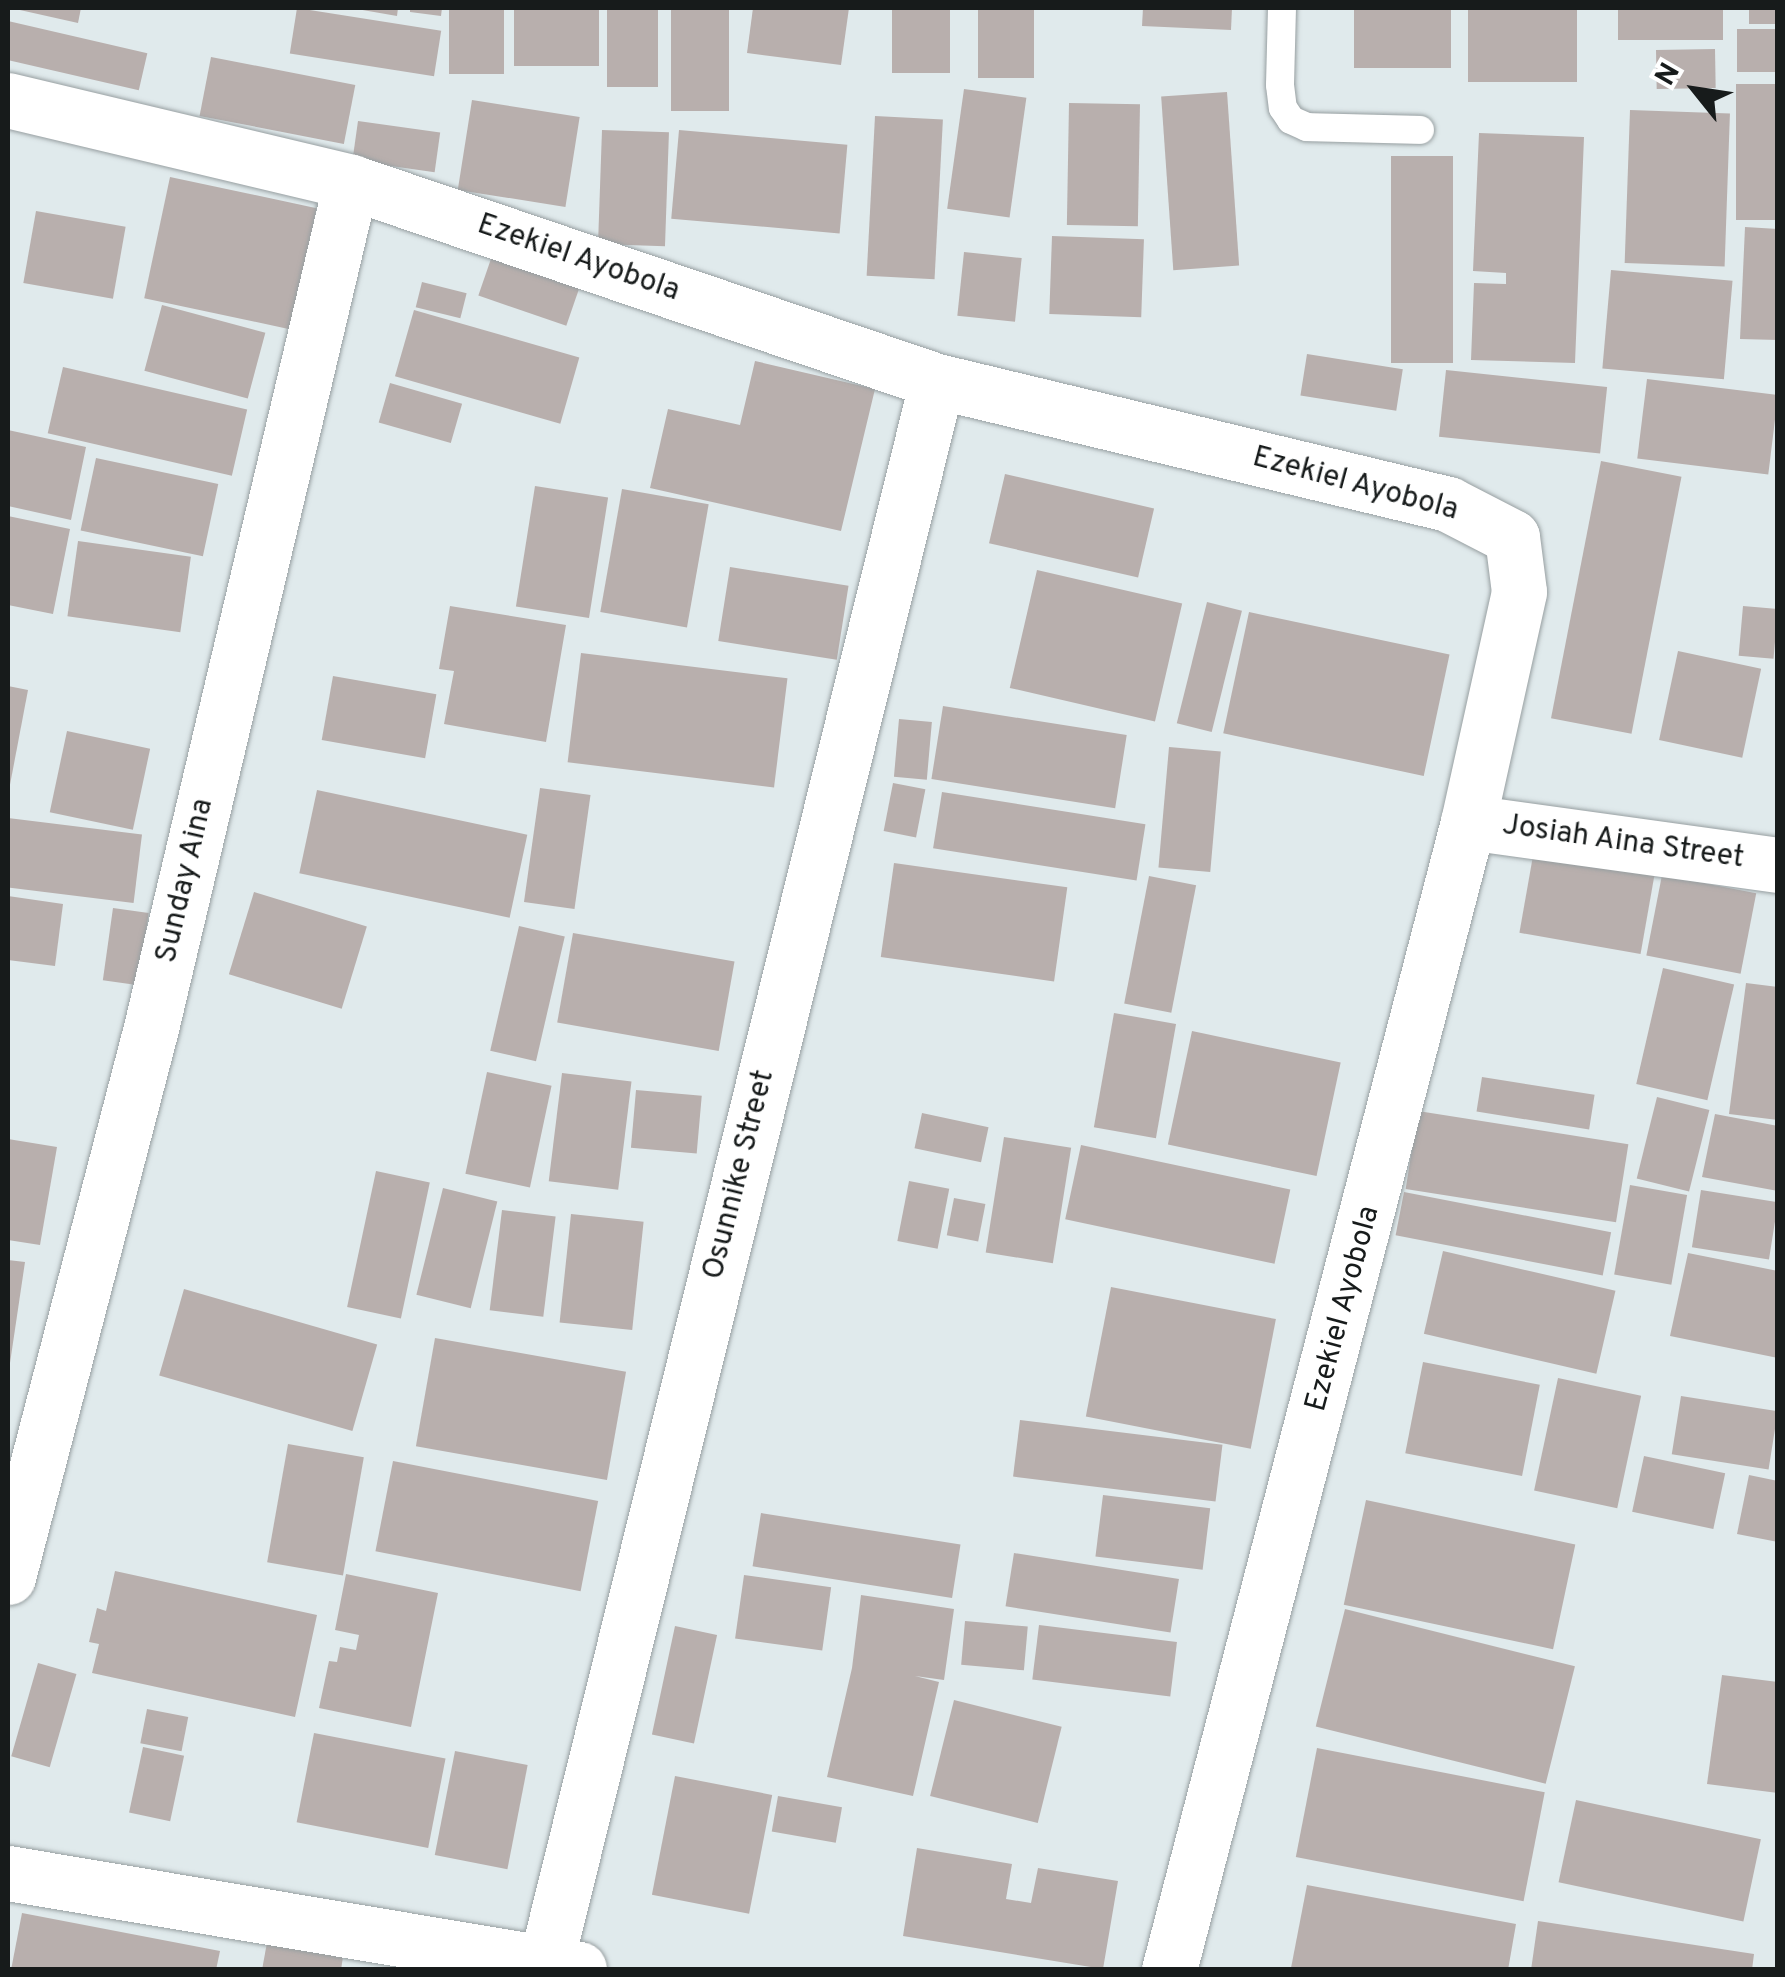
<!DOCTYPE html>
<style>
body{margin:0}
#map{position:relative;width:1785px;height:1977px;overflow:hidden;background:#e0eaec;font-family:Overpass,sans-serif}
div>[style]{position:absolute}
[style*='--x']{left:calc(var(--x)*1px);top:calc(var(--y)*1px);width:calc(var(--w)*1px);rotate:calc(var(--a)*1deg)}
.building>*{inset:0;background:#b8afad;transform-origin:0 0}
.roads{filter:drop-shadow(0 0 2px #979fa1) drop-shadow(0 0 2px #979fa1)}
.lane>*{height:28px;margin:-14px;padding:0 14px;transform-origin:14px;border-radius:14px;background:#fff}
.street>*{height:55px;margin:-27.5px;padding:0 27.5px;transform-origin:27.5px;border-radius:27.5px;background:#fff}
span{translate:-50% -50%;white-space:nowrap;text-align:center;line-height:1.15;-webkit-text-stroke:9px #fff;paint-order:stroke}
.street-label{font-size:30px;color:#171b1b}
.frame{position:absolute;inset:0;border:10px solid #171b1b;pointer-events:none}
.north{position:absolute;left:1645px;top:40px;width:100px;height:100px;-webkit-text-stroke:8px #fff;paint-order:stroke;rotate:300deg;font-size:28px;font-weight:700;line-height:40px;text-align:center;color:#171b1b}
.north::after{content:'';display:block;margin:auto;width:35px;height:45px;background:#171b1b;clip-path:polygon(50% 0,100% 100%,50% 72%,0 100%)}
</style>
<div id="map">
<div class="building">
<div style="clip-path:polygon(11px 8px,81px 8px,78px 23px)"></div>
<div style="left:297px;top:8px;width:146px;height:46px;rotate:9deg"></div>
<div style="clip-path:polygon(351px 8px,398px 8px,397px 16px)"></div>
<div style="clip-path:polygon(410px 8px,442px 8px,441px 16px,410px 12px)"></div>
<div style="left:449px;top:8px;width:55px;height:66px"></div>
<div style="left:514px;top:8px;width:85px;height:58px"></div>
<div style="left:607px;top:8px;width:51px;height:79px"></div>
<div style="left:671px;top:8px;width:58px;height:103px"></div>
<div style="clip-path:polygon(753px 8px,849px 8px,841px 65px,747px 53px)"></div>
<div style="left:892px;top:8px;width:58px;height:65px"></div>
<div style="left:978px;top:8px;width:56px;height:70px"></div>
<div style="clip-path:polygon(1143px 8px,1232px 8px,1231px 30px,1142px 26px)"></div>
<div style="left:1354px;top:8px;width:97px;height:60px"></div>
<div style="left:1468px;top:8px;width:109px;height:74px"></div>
<div style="left:1618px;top:8px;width:105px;height:32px"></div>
<div style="left:1749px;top:8px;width:29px;height:16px"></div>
<div style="left:8px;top:21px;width:143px;height:38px;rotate:13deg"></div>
<div style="left:1737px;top:29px;width:41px;height:43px"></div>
<div style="left:1715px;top:49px;width:39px;height:59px;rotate:89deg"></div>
<div style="left:211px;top:57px;width:147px;height:60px;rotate:11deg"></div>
<div style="left:1736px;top:84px;width:41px;height:136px"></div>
<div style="left:964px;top:89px;width:63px;height:121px;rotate:8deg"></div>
<div style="left:1227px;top:92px;width:174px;height:66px;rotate:86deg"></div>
<div style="left:472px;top:100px;width:109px;height:91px;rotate:9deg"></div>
<div style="left:1069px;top:103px;width:71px;height:122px;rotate:1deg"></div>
<div style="left:1630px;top:110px;width:100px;height:153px;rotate:2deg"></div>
<div style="left:875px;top:116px;width:68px;height:160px;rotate:3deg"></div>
<div style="left:358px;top:121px;width:83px;height:40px;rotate:8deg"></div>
<div style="left:602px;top:130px;width:67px;height:114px;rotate:2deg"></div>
<div style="left:679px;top:130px;width:169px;height:89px;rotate:5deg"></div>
<div style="clip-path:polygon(1479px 133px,1584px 137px,1575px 363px,1471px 360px,1474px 283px,1506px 284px,1506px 273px,1473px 271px)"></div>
<div style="left:1391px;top:156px;width:62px;height:207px"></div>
<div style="left:170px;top:177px;width:150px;height:124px;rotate:12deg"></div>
<div style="left:36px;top:211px;width:91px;height:73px;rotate:10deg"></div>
<div style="clip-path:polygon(1745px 227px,1778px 229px,1778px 340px,1740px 339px)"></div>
<div style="left:1052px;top:236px;width:92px;height:78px;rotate:2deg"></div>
<div style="left:964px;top:252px;width:58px;height:64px;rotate:6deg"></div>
<div style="left:493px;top:253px;width:93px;height:45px;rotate:19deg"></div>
<div style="left:1611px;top:270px;width:122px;height:99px;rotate:5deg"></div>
<div style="left:422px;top:282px;width:46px;height:26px;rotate:14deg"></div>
<div style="left:162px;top:305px;width:107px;height:68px;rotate:15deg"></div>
<div style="left:414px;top:310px;width:172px;height:69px;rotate:16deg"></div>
<div style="left:1307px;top:354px;width:97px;height:42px;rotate:9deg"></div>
<div style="clip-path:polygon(755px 361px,875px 389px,841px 531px,650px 488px,668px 409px,740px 425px)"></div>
<div style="left:63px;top:367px;width:189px;height:68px;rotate:13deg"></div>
<div style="left:1446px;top:370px;width:162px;height:67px;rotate:6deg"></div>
<div style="left:1647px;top:379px;width:132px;height:80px;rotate:7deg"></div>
<div style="left:390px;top:383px;width:75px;height:41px;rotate:16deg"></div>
<div style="clip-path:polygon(8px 430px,86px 447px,71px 520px,8px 506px)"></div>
<div style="left:96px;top:458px;width:125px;height:74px;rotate:12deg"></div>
<div style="left:1601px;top:461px;width:82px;height:262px;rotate:11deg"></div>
<div style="left:1005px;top:474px;width:153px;height:71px;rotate:13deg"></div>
<div style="left:535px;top:486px;width:74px;height:122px;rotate:9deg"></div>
<div style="left:622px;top:489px;width:88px;height:125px;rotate:10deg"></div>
<div style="clip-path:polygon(8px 516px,70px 529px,53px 614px,8px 605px)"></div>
<div style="left:78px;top:541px;width:114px;height:76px;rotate:8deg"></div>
<div style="left:730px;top:567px;width:120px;height:75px;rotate:9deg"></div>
<div style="left:1037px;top:570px;width:149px;height:121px;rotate:13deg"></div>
<div style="left:1207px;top:602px;width:36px;height:125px;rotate:14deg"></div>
<div style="clip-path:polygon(450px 606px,566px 625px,546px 742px,444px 724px,454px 671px,439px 669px)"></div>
<div style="left:1743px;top:606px;width:35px;height:50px;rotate:5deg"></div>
<div style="left:1249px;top:612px;width:205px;height:124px;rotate:12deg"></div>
<div style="left:1678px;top:651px;width:85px;height:91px;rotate:12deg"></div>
<div style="left:581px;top:653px;width:208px;height:110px;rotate:7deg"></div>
<div style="left:333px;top:676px;width:105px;height:65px;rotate:10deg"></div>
<div style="clip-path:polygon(8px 686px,28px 690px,9px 790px,8px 790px)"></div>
<div style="left:943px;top:706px;width:186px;height:74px;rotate:9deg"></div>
<div style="left:899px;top:719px;width:33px;height:58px;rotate:5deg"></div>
<div style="left:67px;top:731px;width:85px;height:83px;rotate:12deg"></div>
<div style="left:1169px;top:747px;width:52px;height:121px;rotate:5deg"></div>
<div style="left:893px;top:783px;width:33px;height:49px;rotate:11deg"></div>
<div style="left:540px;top:788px;width:51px;height:115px;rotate:8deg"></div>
<div style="left:317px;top:790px;width:215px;height:85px;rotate:12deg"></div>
<div style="left:942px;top:792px;width:206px;height:57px;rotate:9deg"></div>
<div style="left:8px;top:818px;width:135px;height:69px;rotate:7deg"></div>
<div style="left:1534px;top:850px;width:123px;height:84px;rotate:10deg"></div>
<div style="left:894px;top:863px;width:175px;height:95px;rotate:8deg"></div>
<div style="left:1662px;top:875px;width:96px;height:82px;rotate:11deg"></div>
<div style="left:1149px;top:876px;width:48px;height:130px;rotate:11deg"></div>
<div style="left:254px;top:892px;width:118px;height:86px;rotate:17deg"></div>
<div style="clip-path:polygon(8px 896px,63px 904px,55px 966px,8px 960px)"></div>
<div style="left:113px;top:908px;width:36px;height:73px;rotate:8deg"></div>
<div style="left:519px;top:926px;width:47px;height:128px;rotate:13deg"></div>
<div style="left:573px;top:933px;width:164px;height:91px;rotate:10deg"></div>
<div style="left:1663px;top:968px;width:73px;height:119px;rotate:13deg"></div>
<div style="clip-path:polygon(1746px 983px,1778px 987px,1778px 1120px,1729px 1114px)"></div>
<div style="left:1114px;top:1013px;width:63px;height:116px;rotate:10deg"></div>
<div style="left:1192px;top:1031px;width:152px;height:116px;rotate:12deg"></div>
<div style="left:487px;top:1072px;width:66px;height:104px;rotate:12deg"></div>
<div style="left:562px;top:1073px;width:70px;height:109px;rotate:7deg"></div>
<div style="left:1482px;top:1077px;width:114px;height:35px;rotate:9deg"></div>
<div style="left:636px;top:1090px;width:66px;height:58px;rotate:5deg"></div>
<div style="left:1657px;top:1097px;width:54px;height:84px;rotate:14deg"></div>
<div style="left:1418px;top:1111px;width:213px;height:79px;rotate:9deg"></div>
<div style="left:922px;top:1113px;width:68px;height:36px;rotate:12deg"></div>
<div style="clip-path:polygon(1715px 1114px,1778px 1126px,1778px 1191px,1702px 1177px)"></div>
<div style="left:1004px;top:1137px;width:68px;height:117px;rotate:9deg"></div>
<div style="clip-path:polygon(8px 1139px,57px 1147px,40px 1245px,8px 1240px)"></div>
<div style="left:1081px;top:1145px;width:214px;height:76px;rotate:12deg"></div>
<div style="left:376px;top:1171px;width:55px;height:139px;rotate:12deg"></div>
<div style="left:909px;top:1181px;width:41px;height:61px;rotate:11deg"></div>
<div style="left:1630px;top:1185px;width:58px;height:91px;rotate:10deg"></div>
<div style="left:443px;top:1188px;width:56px;height:110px;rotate:14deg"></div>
<div style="left:1701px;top:1190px;width:78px;height:58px;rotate:9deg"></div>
<div style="left:1404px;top:1192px;width:211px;height:44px;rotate:11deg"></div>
<div style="left:954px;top:1198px;width:32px;height:38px;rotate:11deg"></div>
<div style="left:502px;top:1210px;width:54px;height:101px;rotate:7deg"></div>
<div style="left:571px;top:1214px;width:73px;height:109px;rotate:6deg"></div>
<div style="left:1443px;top:1251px;width:177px;height:85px;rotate:13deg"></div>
<div style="clip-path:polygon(1688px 1253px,1778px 1271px,1778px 1358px,1670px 1336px)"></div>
<div style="clip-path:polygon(8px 1260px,25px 1262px,10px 1363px,8px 1363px)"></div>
<div style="left:1111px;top:1287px;width:168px;height:132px;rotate:11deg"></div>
<div style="left:184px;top:1289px;width:201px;height:90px;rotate:16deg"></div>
<div style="left:435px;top:1338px;width:194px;height:110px;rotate:10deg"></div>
<div style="left:1423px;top:1362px;width:119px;height:93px;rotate:11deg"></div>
<div style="left:1558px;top:1378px;width:85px;height:115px;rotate:12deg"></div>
<div style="left:1681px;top:1396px;width:98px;height:59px;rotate:9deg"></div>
<div style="left:1020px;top:1420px;width:204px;height:57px;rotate:7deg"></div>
<div style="left:288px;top:1444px;width:77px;height:120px;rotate:10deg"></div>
<div style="left:1644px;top:1456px;width:83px;height:57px;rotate:12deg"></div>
<div style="left:393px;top:1461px;width:209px;height:92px;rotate:11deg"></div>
<div style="clip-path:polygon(1749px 1475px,1778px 1481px,1778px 1542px,1737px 1534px)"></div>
<div style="left:1103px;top:1495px;width:108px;height:62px;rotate:7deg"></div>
<div style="left:1366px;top:1500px;width:214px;height:107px;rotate:12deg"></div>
<div style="left:761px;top:1513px;width:202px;height:54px;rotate:9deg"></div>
<div style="left:1014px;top:1553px;width:167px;height:54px;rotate:9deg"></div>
<div style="clip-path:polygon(115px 1571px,317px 1615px,295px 1717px,92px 1673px,99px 1644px,89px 1642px,97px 1608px,106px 1611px)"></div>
<div style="clip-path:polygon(346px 1574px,438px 1593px,411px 1727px,319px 1708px,329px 1661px,337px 1662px,340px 1647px,356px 1650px,359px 1635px,335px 1630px)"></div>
<div style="left:744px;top:1575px;width:88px;height:64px;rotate:8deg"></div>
<div style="clip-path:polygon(861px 1595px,954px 1609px,944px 1680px,915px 1676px,939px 1682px,913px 1796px,827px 1777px,852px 1668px)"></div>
<div style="left:1345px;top:1609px;width:237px;height:121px;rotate:14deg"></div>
<div style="left:965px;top:1621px;width:63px;height:44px;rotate:5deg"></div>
<div style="left:1039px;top:1625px;width:139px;height:55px;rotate:7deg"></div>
<div style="left:675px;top:1626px;width:43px;height:111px;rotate:12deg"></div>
<div style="left:38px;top:1663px;width:40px;height:97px;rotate:16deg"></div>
<div style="clip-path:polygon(1722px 1675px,1778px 1682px,1778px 1793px,1707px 1784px)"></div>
<div style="left:954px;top:1700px;width:111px;height:99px;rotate:14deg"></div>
<div style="left:147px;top:1709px;width:42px;height:35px;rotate:11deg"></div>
<div style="left:314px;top:1733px;width:134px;height:91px;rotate:11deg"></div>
<div style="left:143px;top:1747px;width:42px;height:67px;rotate:12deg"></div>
<div style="left:1317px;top:1748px;width:232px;height:111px;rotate:11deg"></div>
<div style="left:455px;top:1751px;width:74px;height:106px;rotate:11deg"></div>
<div style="left:675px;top:1776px;width:99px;height:121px;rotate:11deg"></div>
<div style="left:778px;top:1796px;width:65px;height:36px;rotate:10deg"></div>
<div style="left:1576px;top:1800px;width:189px;height:84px;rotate:12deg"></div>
<div style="clip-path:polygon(917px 1848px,1012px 1864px,1006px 1899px,1031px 1903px,1038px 1868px,1118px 1881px,1103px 1969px,903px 1936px)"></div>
<div style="clip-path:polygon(1307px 1885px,1516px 1924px,1508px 1970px,1291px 1968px)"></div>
<div style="clip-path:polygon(22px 1913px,220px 1951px,216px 1970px,11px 1970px)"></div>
<div style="clip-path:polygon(1538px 1921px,1754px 1954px,1752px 1970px,1531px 1970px)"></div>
<div style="clip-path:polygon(268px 1937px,344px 1950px,341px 1970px,262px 1970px)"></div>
</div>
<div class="roads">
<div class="lane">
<div style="--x:1282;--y:8;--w:77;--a:91.5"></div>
<div style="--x:1280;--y:85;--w:23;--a:83"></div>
<div style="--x:1283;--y:108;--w:14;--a:56"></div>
<div style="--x:1291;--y:120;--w:17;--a:24"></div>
<div style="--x:1307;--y:127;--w:113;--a:1.5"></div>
</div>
<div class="street">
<div style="--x:8;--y:100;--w:353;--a:13.4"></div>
<div style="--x:351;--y:182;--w:619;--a:18.76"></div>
<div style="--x:937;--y:381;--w:526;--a:13.53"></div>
<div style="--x:1448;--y:504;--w:72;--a:27.3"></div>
<div style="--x:1512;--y:537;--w:55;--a:82.7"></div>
<div style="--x:1519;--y:592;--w:236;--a:102.5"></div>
<div style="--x:1468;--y:822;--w:1186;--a:104.6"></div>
<div style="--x:1468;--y:822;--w:313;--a:7.9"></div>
<div style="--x:8;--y:1577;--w:567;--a:-75.4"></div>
<div style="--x:151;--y:1028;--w:869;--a:-76.7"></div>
<div style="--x:8;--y:1873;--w:579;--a:9.54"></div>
<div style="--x:544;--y:1970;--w:1637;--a:-76.11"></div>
</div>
</div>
<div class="street-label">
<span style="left:578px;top:259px;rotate:19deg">Ezekiel Ayobola</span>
<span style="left:1355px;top:485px;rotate:15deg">Ezekiel Ayobola</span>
<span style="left:1623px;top:843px;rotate:8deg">Josiah Aina Street</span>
<span style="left:186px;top:881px;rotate:-77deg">Sunday Aina</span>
<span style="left:740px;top:1175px;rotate:-76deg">Osunnike Street</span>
<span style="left:1344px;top:1309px;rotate:-75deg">Ezekiel Ayobola</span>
</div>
<div class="frame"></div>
<div class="north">N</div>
</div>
